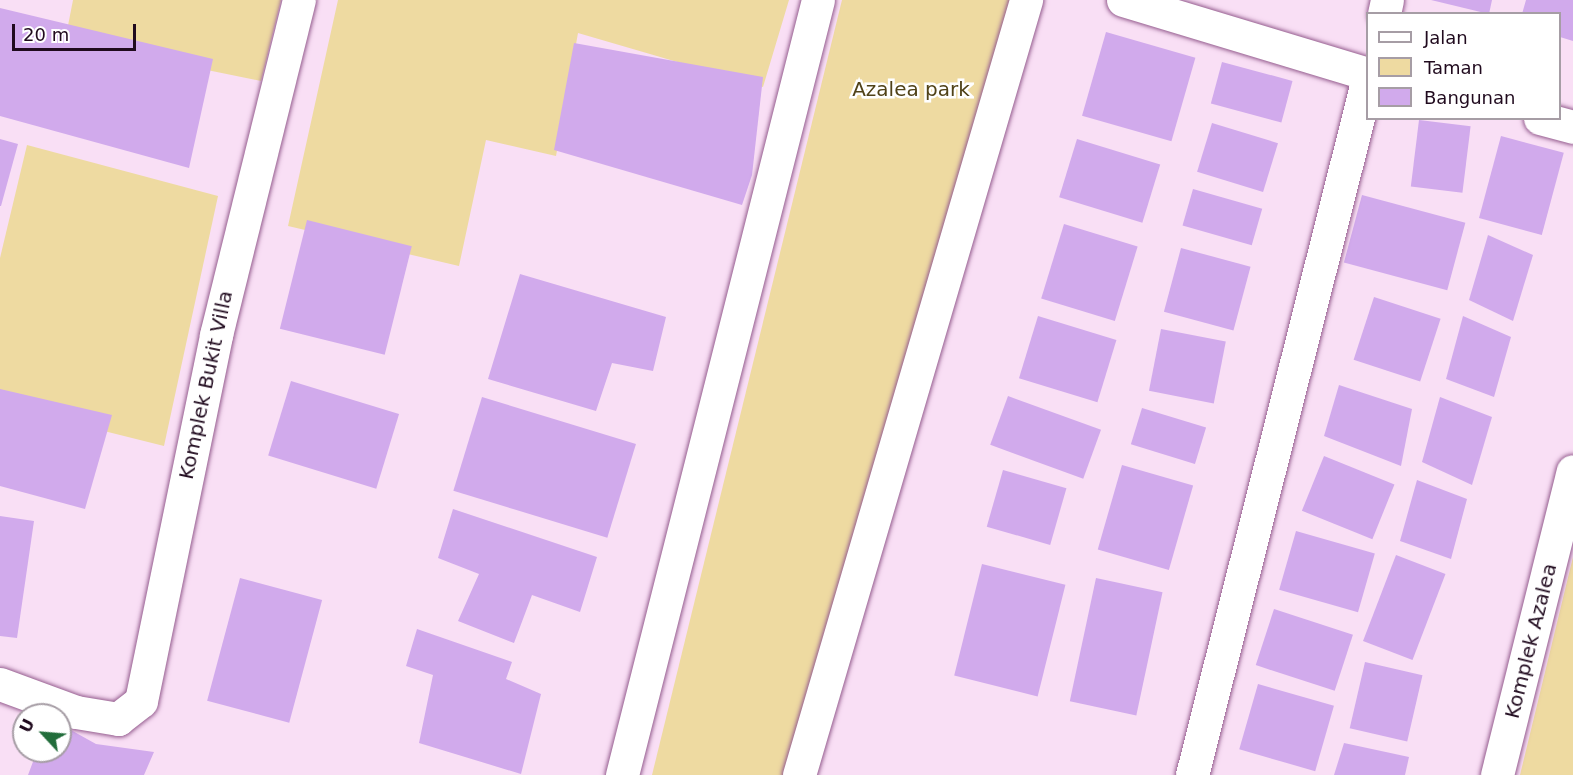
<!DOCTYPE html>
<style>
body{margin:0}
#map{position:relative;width:1573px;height:775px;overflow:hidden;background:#f9dff5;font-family:"DejaVu Sans",sans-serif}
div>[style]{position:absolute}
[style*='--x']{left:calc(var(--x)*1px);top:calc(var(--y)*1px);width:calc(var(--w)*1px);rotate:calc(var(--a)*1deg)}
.green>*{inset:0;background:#eedaa1}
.building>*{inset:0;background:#d1aaec;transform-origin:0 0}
.roads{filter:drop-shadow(0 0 2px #955d8f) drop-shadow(0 0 2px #955d8f)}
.street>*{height:33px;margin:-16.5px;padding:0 16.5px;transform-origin:16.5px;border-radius:16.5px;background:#fff}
span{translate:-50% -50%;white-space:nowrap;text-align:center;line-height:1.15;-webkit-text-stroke:5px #fff;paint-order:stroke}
.park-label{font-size:20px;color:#504218}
.street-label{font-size:20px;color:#200a1e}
.legend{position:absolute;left:1366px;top:12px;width:195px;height:108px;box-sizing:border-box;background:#fff;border:2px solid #a69da5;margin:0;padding:8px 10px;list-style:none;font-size:18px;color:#200a1e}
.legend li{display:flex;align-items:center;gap:12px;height:30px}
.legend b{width:30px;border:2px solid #a69da5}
.north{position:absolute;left:12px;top:703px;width:60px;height:60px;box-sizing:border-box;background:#fff;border:2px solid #a69da5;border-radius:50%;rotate:296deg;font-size:16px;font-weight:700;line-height:24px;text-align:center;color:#200a1e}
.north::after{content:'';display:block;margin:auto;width:21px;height:27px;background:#226d3b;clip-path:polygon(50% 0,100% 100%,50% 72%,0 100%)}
.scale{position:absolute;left:12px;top:24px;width:124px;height:27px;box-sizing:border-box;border:3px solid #200a1e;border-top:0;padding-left:8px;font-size:18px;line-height:21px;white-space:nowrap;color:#200a1e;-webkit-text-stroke:4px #fff;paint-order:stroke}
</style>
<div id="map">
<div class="green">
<div style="clip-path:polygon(73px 0,281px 0,261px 81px,65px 41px)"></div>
<div style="clip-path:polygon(338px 0,789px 0,763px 87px,578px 33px,556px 156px,486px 140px,459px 266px,288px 226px)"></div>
<div style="clip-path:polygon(842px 0,1026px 0,812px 775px,652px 775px)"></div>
<div style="clip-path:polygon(27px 145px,218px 196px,164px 446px,0 405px,0 258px)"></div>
<div style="clip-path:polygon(1573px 557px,1573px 775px,1520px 775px)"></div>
</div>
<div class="building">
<div style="clip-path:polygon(1431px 0,1492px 0,1489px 14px)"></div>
<div style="clip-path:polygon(1526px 0,1573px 0,1573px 41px,1560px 37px,1560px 14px,1522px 14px)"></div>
<div style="clip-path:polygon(0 8px,213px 59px,189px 168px,0 116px)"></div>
<div style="left:1106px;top:32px;width:93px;height:87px;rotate:16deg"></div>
<div style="clip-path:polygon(574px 43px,763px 77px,752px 175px,742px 205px,554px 150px)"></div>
<div style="left:1222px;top:62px;width:73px;height:43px;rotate:15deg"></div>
<div style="left:1419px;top:120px;width:52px;height:67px;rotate:7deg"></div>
<div style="left:1212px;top:123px;width:69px;height:51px;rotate:17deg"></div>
<div style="left:1501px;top:136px;width:65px;height:85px;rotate:15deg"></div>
<div style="clip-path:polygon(0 139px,18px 144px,1px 206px,0 206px)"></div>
<div style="left:1077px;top:139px;width:87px;height:61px;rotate:17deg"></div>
<div style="left:1193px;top:189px;width:72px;height:38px;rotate:16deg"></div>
<div style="left:1362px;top:195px;width:107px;height:70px;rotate:15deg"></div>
<div style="left:307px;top:220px;width:108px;height:112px;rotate:14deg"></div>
<div style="left:1064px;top:224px;width:77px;height:78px;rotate:17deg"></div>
<div style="clip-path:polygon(1488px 235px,1533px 255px,1513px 321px,1469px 300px)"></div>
<div style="left:1181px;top:248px;width:72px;height:66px;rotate:15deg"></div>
<div style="clip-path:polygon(520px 274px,666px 317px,653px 371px,612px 363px,596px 411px,488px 379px)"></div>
<div style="left:1374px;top:297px;width:70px;height:66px;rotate:18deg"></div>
<div style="left:1038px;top:316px;width:82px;height:65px;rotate:17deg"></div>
<div style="clip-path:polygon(1463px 316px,1511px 337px,1494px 397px,1446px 379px)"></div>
<div style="left:1161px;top:329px;width:66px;height:63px;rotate:11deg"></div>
<div style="left:291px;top:381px;width:113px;height:78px;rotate:17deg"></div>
<div style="clip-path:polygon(1339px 385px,1412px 409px,1401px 466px,1324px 436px)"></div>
<div style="clip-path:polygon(0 389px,112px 415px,85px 509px,0 486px)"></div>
<div style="left:1008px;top:396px;width:99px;height:52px;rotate:20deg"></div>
<div style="left:482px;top:397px;width:161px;height:98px;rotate:17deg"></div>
<div style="clip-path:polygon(1440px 397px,1492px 417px,1472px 485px,1422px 462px)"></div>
<div style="left:1142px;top:408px;width:67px;height:38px;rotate:17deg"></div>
<div style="left:1324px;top:456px;width:76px;height:59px;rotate:22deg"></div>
<div style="left:1122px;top:465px;width:74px;height:88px;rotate:16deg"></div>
<div style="left:1003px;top:470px;width:66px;height:59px;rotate:16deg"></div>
<div style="clip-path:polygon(1417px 480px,1467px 499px,1451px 559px,1400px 541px)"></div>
<div style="clip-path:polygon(453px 509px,597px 557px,580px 612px,532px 595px,514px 643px,458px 621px,479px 574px,438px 558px)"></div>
<div style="clip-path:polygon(0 516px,34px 521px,17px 638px,0 636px)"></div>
<div style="left:1296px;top:531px;width:82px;height:61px;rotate:16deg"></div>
<div style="left:1396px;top:555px;width:53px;height:92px;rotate:21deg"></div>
<div style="left:982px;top:564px;width:86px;height:115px;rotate:14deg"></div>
<div style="left:240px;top:578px;width:85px;height:127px;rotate:15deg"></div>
<div style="left:1096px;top:578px;width:68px;height:126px;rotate:12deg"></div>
<div style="left:1274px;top:609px;width:83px;height:59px;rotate:18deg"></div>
<div style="clip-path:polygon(417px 629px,512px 662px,506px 679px,541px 694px,521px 774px,419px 743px,433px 675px,406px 666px)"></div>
<div style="left:1365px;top:662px;width:59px;height:68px;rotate:13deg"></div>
<div style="left:1258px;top:684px;width:79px;height:68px;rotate:16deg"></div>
<div style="clip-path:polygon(60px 724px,96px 744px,154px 752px,144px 775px,28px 775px,37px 751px,60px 751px)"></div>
<div style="clip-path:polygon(1344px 743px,1409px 757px,1405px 775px,1334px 775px)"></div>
</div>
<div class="roads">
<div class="street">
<div style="--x:1123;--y:0;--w:256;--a:16.8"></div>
<div style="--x:1384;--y:14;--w:14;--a:-78"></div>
<div style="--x:1540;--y:118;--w:34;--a:15"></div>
<div style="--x:0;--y:684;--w:81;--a:20.2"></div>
<div style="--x:76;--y:712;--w:43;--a:9.5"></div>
<div style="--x:118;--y:719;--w:29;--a:-38"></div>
<div style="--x:141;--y:701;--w:374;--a:-78.4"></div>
<div style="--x:216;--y:335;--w:345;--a:-76.1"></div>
<div style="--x:622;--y:775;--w:799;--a:-75.81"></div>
<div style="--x:799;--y:775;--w:808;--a:-73.67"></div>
<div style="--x:1192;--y:775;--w:719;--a:-75.83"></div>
<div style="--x:1497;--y:775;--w:313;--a:-76"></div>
</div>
</div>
<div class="park-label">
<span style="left:911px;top:89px">Azalea park</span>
</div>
<div class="street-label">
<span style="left:206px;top:385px;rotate:-78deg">Komplek Bukit Villa</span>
<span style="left:1531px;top:641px;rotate:-76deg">Komplek Azalea</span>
</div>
<ul class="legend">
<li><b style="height:8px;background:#fff"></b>Jalan</li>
<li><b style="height:16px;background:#eedaa1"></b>Taman</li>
<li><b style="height:16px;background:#d1aaec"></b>Bangunan</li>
</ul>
<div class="north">U</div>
<div class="scale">20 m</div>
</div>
